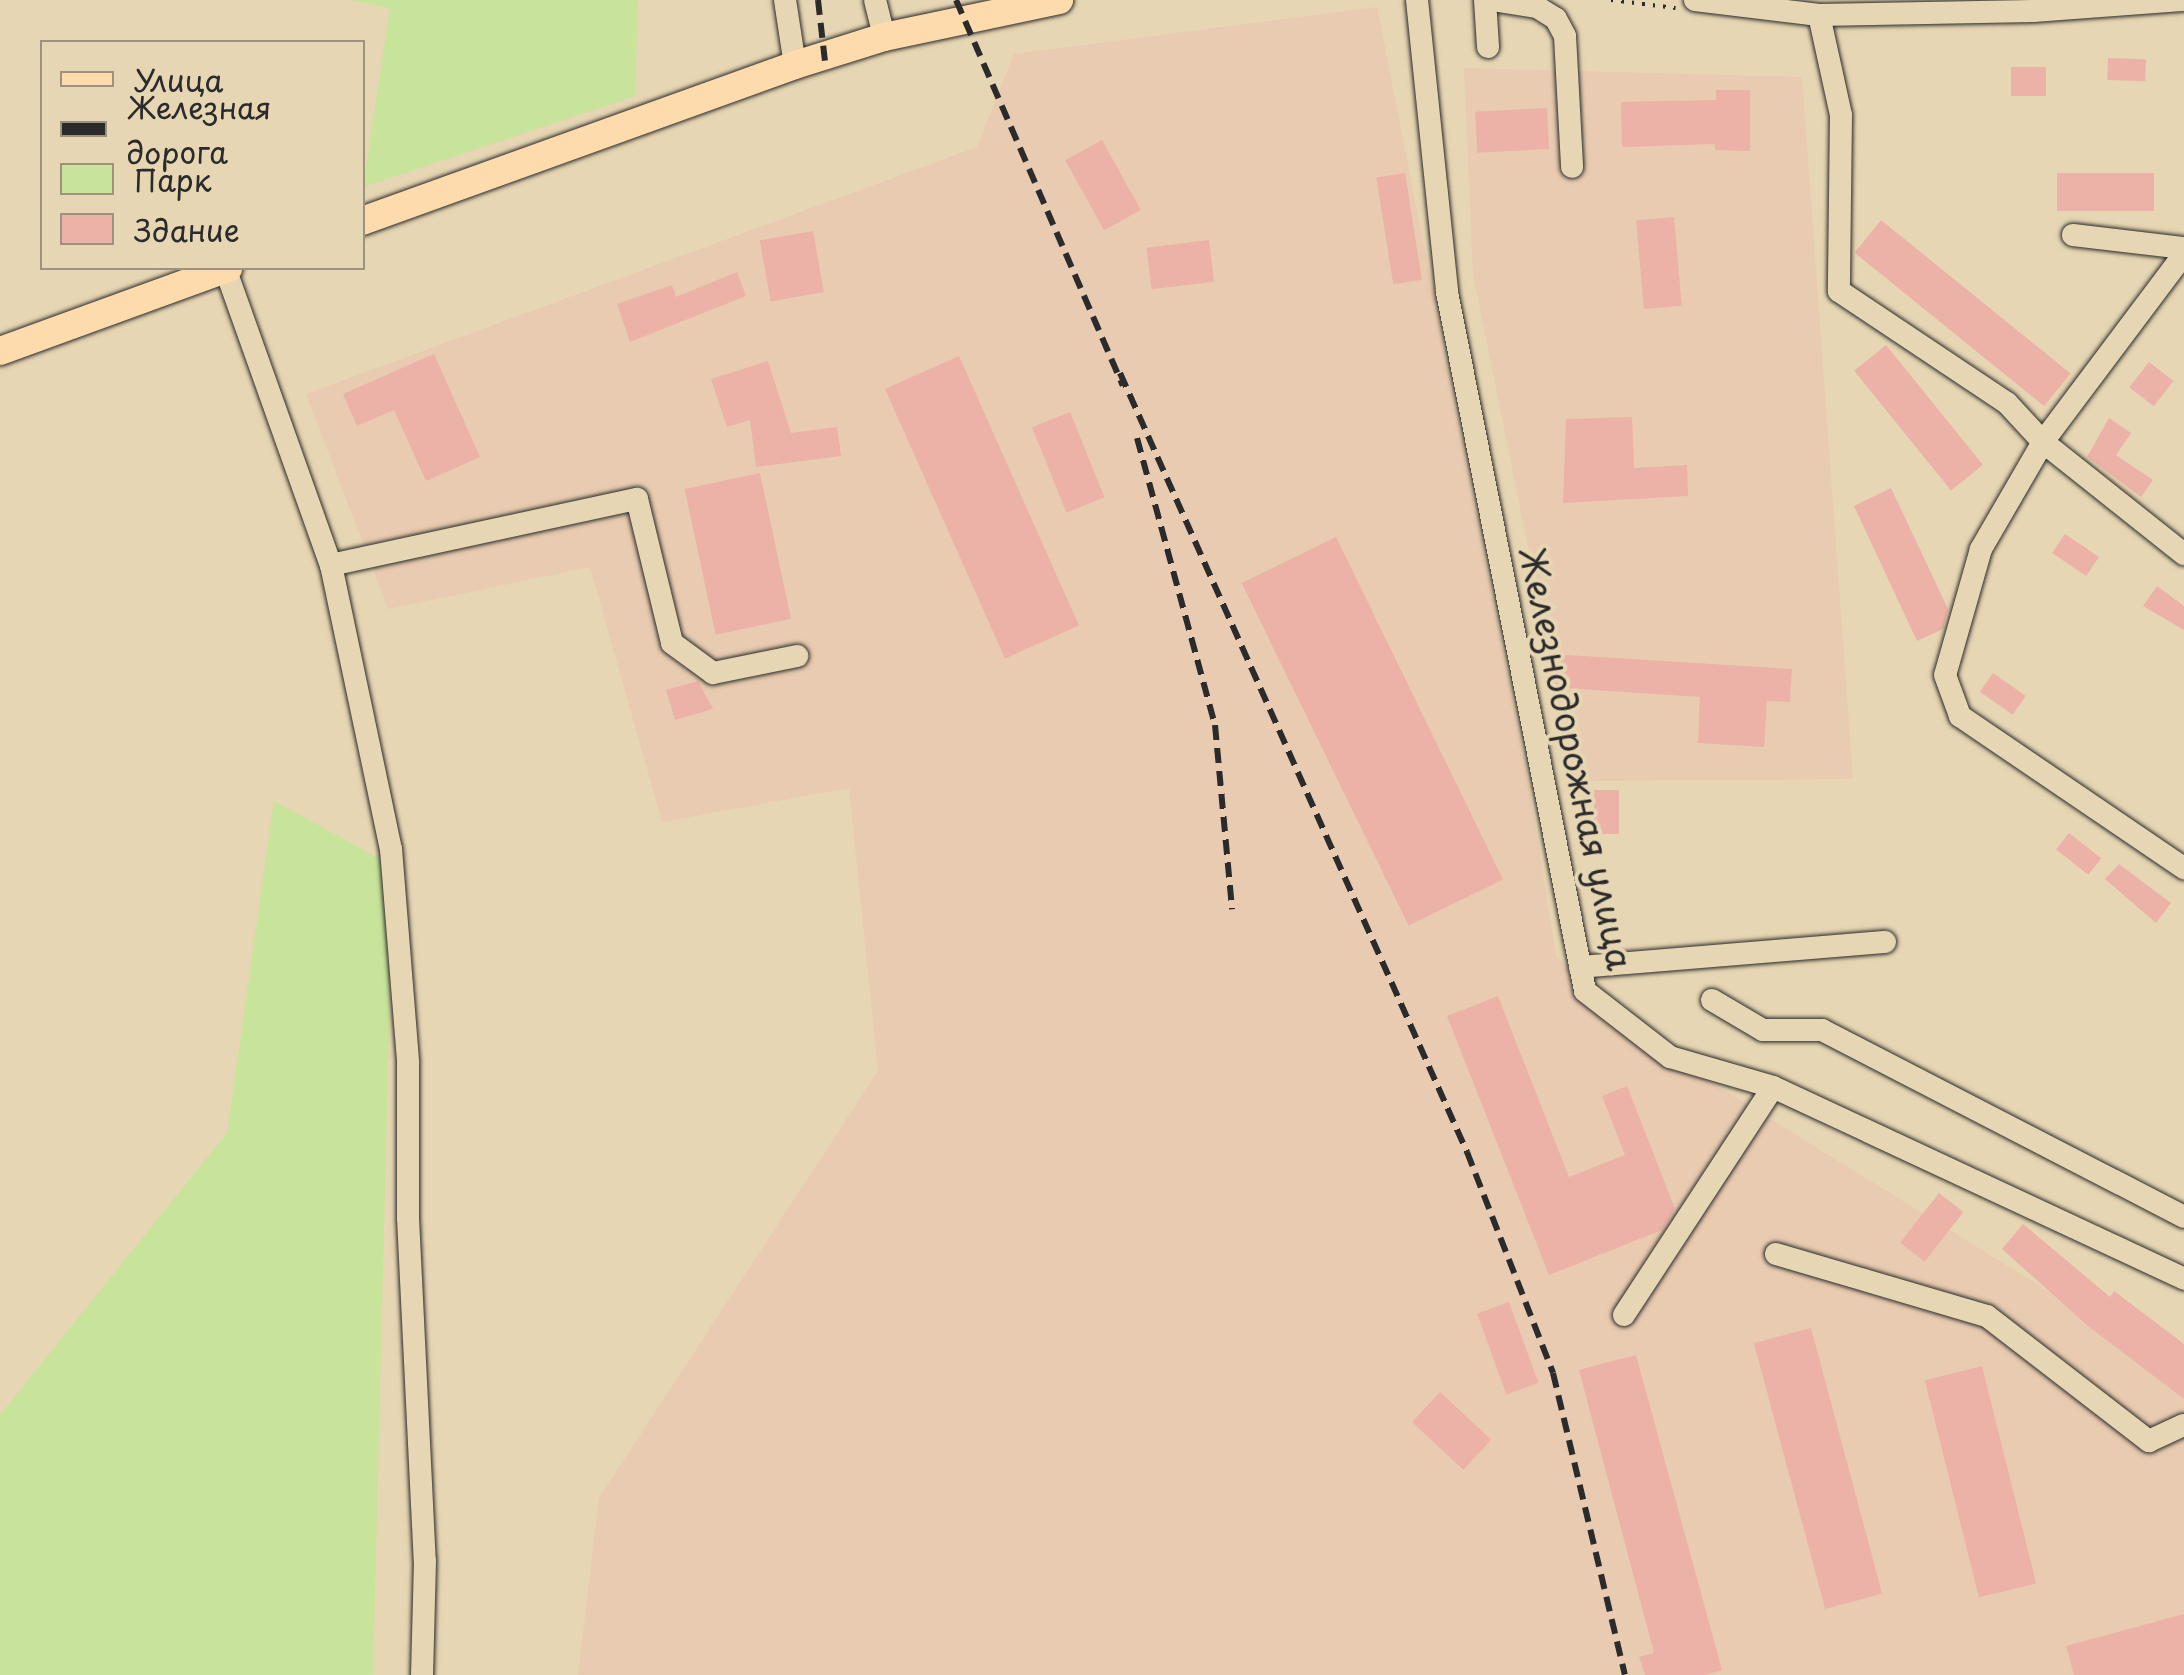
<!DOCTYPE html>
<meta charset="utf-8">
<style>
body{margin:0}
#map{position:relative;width:2184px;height:1675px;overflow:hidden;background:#e7d6b3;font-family:"Playpen Sans",sans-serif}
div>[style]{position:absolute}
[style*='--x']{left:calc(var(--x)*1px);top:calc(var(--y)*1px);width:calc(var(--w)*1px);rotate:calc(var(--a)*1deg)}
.built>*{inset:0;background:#e8cbb0}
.green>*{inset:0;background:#c8e39a}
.building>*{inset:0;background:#ecb2a8;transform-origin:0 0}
.path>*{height:4px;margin-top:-2px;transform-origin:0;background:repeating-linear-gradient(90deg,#2b2b2b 0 2.5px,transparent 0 10.5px)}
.roads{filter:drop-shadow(0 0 2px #2b2b2b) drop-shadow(0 0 2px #2b2b2b)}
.minor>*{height:22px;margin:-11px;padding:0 11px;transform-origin:11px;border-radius:11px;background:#e7d6b3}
.major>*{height:28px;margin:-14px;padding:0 14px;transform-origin:14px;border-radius:14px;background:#fedbac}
.rail>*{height:6px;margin-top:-3px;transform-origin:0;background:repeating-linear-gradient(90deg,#2b2b2b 0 15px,transparent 0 23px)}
span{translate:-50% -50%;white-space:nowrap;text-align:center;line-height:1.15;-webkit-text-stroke:8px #e7d6b3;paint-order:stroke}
.street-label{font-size:35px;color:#2b2b2b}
.legend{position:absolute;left:40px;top:40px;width:325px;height:230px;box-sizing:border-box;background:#e7d6b3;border:2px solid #9c927d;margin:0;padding:12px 18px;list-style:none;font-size:30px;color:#2b2b2b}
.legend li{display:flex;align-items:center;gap:20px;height:50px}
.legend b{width:50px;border:2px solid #9c927d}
</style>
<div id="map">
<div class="built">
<div style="clip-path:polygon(1377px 7px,1526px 767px,1556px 956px,1670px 1057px,2184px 1375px,2184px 1675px,578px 1675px,599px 1498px,878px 1071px,849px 788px,662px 822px,590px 567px,388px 609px,306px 394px,977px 147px,1014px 54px)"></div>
<div style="clip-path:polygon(1464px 68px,1802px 77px,1853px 779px,1575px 781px,1473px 274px)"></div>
</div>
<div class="green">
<div style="clip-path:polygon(348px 0,638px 0,635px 96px,363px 187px,390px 8px)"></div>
<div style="clip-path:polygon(274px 801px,393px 866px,373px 1675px,0 1675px,0 1415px,227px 1133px)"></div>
</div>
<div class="building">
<div style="left:2108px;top:58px;width:38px;height:22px;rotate:2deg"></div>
<div style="left:2011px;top:67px;width:35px;height:29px"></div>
<div style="clip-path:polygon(1716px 90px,1750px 90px,1750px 151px,1715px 150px,1715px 144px,1622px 147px,1621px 102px,1716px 100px)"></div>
<div style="left:1547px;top:108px;width:41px;height:72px;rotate:87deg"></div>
<div style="left:1102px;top:140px;width:80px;height:42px;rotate:61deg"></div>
<div style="left:1405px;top:173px;width:108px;height:29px;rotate:81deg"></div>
<div style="left:2154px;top:173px;width:38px;height:97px;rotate:90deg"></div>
<div style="left:1674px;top:217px;width:89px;height:38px;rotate:85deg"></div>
<div style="left:1881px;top:220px;width:244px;height:42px;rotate:39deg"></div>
<div style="left:813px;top:231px;width:62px;height:54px;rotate:80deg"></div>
<div style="left:1209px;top:240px;width:42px;height:63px;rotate:83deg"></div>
<div style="clip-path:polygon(737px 272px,746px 296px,630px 342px,617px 304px,672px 285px,676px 297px)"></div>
<div style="left:1886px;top:345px;width:154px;height:41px;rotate:51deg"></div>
<div style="clip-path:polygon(434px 354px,480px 457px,426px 481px,394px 410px,357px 426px,343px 394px)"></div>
<div style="left:959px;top:356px;width:295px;height:81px;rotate:66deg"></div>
<div style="clip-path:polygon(768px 361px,791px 433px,837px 427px,841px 456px,756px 467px,750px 420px,727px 427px,711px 379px)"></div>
<div style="left:2149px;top:362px;width:31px;height:32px;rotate:38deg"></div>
<div style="left:1070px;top:412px;width:92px;height:41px;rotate:68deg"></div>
<div style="clip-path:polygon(1632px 417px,1634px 468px,1687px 465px,1688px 496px,1563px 503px,1566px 419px)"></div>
<div style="clip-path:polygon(2109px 418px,2131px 433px,2116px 455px,2153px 480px,2141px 497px,2087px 457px)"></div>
<div style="left:760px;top:473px;width:149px;height:77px;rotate:78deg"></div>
<div style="clip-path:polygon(1891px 488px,1948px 609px,1943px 629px,1917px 641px,1854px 506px)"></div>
<div style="left:2065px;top:534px;width:41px;height:23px;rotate:34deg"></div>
<div style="left:1336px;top:537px;width:381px;height:105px;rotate:64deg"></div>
<div style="clip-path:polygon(2157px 586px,2184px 606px,2184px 630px,2143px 606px)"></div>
<div style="clip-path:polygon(1551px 654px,1792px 669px,1790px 702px,1767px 701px,1764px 747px,1698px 743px,1700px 697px,1549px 687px)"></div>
<div style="left:1993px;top:673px;width:40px;height:23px;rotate:35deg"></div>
<div style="clip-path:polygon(698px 681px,713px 709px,675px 720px,666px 690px)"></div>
<div style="left:1594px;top:790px;width:25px;height:44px"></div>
<div style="left:2069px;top:833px;width:41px;height:21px;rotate:38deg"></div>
<div style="clip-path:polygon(2119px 864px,2171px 903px,2156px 923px,2105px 879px)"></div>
<div style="clip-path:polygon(1498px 996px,1569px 1177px,1625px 1155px,1602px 1096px,1627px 1086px,1675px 1209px,1662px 1230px,1549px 1275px,1447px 1016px)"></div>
<div style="left:1939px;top:1193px;width:31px;height:63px;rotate:38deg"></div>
<div style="clip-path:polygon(2023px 1224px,2110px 1297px,2114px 1291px,2184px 1344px,2184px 1399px,2088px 1326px,2002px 1249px)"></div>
<div style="left:1509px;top:1302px;width:86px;height:34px;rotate:70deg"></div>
<div style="left:1811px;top:1328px;width:275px;height:59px;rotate:75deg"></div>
<div style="clip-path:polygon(1636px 1355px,1722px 1670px,1705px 1675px,1645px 1675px,1639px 1657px,1654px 1653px,1579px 1370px)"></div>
<div style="left:1982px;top:1366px;width:224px;height:59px;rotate:76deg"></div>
<div style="left:1440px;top:1392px;width:70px;height:41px;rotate:43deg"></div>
<div style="clip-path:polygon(2184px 1614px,2184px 1675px,2074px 1675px,2066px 1646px)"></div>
</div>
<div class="path">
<div style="--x:1611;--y:0;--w:65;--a:7"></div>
</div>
<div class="roads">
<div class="minor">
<div style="--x:785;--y:0;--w:66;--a:81.3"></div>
<div style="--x:875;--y:0;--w:38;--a:76"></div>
<div style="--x:1417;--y:0;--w:294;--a:84.1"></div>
<div style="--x:1447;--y:292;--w:712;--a:78.83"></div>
<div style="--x:1585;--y:991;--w:108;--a:37.8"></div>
<div style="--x:1670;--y:1057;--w:107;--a:16.2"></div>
<div style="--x:1773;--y:1087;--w:454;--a:25"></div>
<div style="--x:1485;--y:0;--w:47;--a:86.3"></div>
<div style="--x:1492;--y:0;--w:46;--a:8.8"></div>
<div style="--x:1537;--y:7;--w:22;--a:32"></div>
<div style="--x:1556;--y:19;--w:19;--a:62"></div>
<div style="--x:1565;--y:36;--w:131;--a:86.9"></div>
<div style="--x:1695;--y:0;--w:125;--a:6.9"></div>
<div style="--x:1819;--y:15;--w:214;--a:-1.1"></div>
<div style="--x:2033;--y:11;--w:149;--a:-4.2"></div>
<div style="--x:1819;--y:15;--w:102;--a:77.6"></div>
<div style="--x:1841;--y:115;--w:176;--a:90.7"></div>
<div style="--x:1839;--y:291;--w:202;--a:33.7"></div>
<div style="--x:2007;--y:403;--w:53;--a:47.3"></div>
<div style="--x:2043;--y:442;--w:180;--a:38.5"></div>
<div style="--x:2073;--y:235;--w:112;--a:6.7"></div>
<div style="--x:2184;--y:254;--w:235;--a:126.9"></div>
<div style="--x:2043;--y:442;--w:124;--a:120.1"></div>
<div style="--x:1981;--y:549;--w:131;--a:105.9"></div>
<div style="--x:1945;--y:675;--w:44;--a:69.9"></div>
<div style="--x:1960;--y:716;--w:271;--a:34.2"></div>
<div style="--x:225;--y:268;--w:315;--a:70.4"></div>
<div style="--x:331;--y:565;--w:290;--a:78.1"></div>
<div style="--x:391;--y:849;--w:214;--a:85.4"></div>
<div style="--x:408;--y:1062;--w:156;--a:90"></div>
<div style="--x:408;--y:1218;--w:343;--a:87.2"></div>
<div style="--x:425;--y:1561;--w:114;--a:91.5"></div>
<div style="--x:331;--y:565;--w:313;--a:-12.2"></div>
<div style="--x:637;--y:499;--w:148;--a:76.3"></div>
<div style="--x:672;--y:643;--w:51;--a:36.2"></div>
<div style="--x:713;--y:673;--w:86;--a:-11.4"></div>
<div style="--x:1580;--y:967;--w:306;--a:-4.7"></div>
<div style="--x:1712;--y:1000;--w:59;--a:30.5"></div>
<div style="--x:1763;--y:1030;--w:59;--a:0"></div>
<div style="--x:1822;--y:1030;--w:407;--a:27.3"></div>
<div style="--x:1776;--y:1254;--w:220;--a:16.4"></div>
<div style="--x:1987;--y:1316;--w:205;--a:37.7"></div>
<div style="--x:2149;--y:1441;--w:38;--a:-25"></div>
<div style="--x:1624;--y:1315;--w:272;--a:-56.8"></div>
</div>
<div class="major">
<div style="--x:362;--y:221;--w:460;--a:-19.8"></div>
<div style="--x:795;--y:65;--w:93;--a:-17.5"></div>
<div style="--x:884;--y:37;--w:179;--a:-11.9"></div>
<div style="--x:0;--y:351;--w:243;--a:-20"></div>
</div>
</div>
<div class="rail">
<div style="--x:818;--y:0;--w:61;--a:83.5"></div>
<div style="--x:956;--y:0;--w:420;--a:66.6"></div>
<div style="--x:1120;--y:373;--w:853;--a:65.99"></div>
<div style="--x:1467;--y:1152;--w:237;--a:68.7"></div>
<div style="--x:1553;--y:1373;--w:310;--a:76.6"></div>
<div style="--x:1137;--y:438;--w:297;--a:74.8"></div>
<div style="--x:1215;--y:725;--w:185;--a:84.7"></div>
</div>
<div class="street-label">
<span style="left:1577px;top:758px;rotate:78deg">Железнодорожная улица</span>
</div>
<ul class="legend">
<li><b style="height:12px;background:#fedbac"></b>Улица</li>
<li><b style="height:12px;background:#2b2b2b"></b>Железная дорога</li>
<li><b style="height:28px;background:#c8e39a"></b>Парк</li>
<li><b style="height:28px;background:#ecb2a8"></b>Здание</li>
</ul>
</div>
